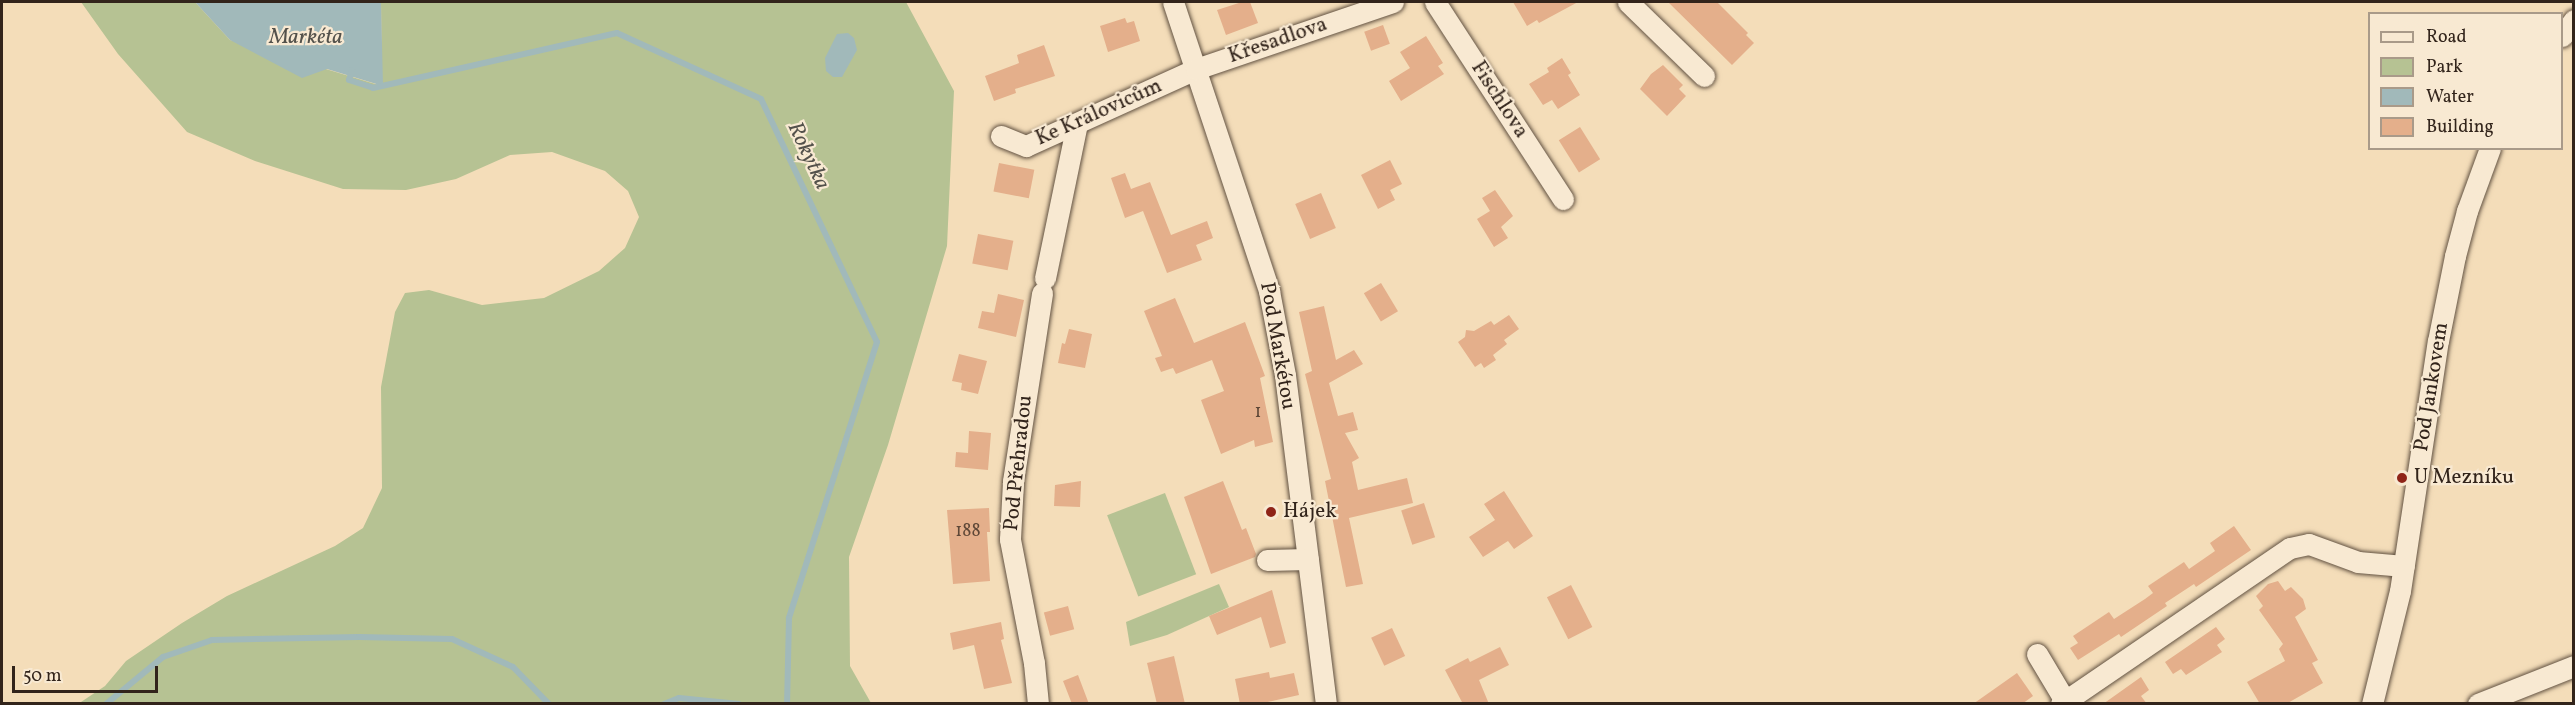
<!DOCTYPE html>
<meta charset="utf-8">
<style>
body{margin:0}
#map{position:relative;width:2575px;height:705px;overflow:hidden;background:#f4ddb9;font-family:Vollkorn,serif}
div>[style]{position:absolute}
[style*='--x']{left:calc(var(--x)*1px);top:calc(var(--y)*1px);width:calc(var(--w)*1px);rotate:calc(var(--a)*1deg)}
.green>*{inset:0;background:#b6c293;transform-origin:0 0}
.water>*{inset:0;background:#a1b9ba}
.stream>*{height:6px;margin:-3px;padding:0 3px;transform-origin:3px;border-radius:3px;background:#a1b9ba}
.building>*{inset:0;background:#e4af8b;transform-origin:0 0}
.roads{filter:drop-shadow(0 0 2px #625242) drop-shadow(0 0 2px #625242)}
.minor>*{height:21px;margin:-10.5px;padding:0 10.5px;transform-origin:10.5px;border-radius:10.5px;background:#f8e9d2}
.dots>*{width:16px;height:16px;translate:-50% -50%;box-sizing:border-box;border:3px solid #f8e9d2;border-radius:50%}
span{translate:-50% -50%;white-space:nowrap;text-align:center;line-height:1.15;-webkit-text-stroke:4.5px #f8e9d2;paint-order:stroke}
.number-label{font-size:18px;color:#5e4737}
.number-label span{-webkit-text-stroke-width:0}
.street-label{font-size:21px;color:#32241b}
.poi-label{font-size:21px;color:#32241b}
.left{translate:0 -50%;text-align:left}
.water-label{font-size:22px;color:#53514b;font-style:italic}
.frame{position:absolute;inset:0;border:3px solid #32241b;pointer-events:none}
.legend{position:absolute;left:2368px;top:12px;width:195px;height:138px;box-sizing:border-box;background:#f8e9d2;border:2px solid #a99a89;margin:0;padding:8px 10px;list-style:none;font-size:18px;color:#32241b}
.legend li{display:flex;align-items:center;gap:12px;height:30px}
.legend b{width:30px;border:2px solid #a99a89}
.scale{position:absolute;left:12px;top:666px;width:146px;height:27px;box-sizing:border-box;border:3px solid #32241b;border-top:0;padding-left:8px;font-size:18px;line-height:21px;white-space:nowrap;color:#32241b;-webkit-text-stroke:4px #f8e9d2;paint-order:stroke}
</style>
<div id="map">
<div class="green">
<div style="clip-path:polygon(81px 2px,195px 2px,230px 40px,382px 86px,381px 2px,906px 2px,954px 91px,947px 246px,888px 445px,849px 557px,850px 666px,871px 703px,78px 704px,105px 686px,126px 661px,182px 623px,227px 596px,335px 546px,363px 528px,382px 488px,381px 387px,395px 312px,405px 293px,429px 290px,482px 305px,544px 298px,599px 271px,625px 248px,639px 217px,628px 191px,605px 171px,552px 152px,510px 155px,456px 179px,406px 190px,343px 189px,255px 161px,187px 132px,118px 54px)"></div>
<div style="left:1165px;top:493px;width:87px;height:62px;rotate:69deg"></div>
<div style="clip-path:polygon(1219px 584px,1229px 607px,1167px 635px,1130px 646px,1126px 622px)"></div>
</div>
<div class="water">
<div style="clip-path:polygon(195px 2px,381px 2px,383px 86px,327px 69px,302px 78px,230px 40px)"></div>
<div style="clip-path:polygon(848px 33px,854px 38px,857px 50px,842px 77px,833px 77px,826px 71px,825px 58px,837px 34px)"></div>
</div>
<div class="stream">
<div style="--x:352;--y:70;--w:10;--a:107"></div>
<div style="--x:349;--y:80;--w:25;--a:18"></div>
<div style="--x:373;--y:88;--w:250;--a:-12.7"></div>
<div style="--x:617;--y:33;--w:158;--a:24.6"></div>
<div style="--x:761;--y:99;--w:269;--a:64.5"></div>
<div style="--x:877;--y:342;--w:290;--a:107.7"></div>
<div style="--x:789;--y:618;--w:86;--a:91.3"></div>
<div style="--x:106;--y:704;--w:74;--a:-39.5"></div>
<div style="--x:163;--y:657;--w:52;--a:-19.1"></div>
<div style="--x:212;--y:640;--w:147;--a:-1.2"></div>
<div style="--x:359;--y:637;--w:93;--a:1.2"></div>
<div style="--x:452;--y:639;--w:67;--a:24.7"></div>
<div style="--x:513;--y:667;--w:52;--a:45.8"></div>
<div style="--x:664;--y:704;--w:16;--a:-22"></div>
<div style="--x:679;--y:698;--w:60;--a:5.7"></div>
</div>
<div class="building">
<div style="clip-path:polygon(1242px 2px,1250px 2px,1258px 23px,1226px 35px,1217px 10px)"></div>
<div style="clip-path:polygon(1513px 2px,1578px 2px,1539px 23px,1537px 20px,1527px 26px)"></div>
<div style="clip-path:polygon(1668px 2px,1717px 2px,1748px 33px,1746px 35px,1754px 43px,1732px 65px)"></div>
<div style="clip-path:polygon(1125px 18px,1127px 23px,1134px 21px,1140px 41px,1108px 52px,1100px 26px)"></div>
<div style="left:1383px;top:25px;width:20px;height:20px;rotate:70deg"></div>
<div style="clip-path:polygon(1426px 36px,1443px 63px,1438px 66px,1444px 74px,1401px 101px,1389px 81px,1410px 68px,1400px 52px)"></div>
<div style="clip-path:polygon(1044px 45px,1055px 76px,1015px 89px,1016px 93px,994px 101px,985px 76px,1019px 63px,1017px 55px)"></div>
<div style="clip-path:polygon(1562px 58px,1571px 73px,1568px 75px,1580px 95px,1558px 109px,1552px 100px,1543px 105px,1529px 84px,1549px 72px,1547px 68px)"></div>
<div style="clip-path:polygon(1663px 65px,1683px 85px,1679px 89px,1686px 96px,1667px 116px,1640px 89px,1651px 74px)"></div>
<div style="left:1580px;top:127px;width:38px;height:25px;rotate:58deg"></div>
<div style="clip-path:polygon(1390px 160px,1402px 184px,1390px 190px,1395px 200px,1378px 209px,1361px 175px)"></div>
<div style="left:999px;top:163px;width:36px;height:29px;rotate:11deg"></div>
<div style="clip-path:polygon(1125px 173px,1131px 189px,1150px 182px,1171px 235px,1207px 221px,1213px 238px,1196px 245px,1202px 260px,1167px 273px,1143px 211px,1125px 218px,1111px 178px)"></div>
<div style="clip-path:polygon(1495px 190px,1513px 216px,1501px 227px,1508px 238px,1494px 247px,1477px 219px,1490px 211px,1482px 198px)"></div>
<div style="left:1321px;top:193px;width:38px;height:28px;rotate:67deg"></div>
<div style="left:978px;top:234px;width:36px;height:30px;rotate:11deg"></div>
<div style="left:1381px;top:283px;width:33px;height:20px;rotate:59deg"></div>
<div style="clip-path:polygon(998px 294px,1024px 300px,1016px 337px,978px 328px,982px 311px,994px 313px)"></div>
<div style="clip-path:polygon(1175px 298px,1194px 343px,1245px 322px,1265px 376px,1260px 378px,1273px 442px,1255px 447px,1254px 440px,1221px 454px,1201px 400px,1224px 391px,1212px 360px,1176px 374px,1173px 368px,1161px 372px,1155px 358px,1162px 356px,1144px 311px)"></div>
<div style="clip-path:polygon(1324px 306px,1336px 360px,1354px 350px,1363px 364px,1329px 383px,1338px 416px,1353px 412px,1358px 430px,1345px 433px,1359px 458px,1352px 462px,1358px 490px,1407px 478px,1413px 503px,1349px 518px,1363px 584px,1346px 587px,1325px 481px,1331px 479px,1305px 374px,1312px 371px,1299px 312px)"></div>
<div style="clip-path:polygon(1509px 315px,1519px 329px,1504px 340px,1507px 344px,1493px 355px,1496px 360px,1484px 368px,1481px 363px,1475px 367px,1458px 342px,1465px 337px,1466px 330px,1474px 331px,1491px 321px,1494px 325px)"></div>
<div style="clip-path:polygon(1069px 329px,1092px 334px,1085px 368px,1058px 363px,1062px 343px,1065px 344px)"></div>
<div style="clip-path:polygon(959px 354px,987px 361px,978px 394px,961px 390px,962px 383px,952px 381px)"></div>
<div style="clip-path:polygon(969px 431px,991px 433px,988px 470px,955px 467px,956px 452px,968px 453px)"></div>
<div style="clip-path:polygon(1081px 481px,1080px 507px,1054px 506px,1055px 485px)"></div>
<div style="clip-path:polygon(1223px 481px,1242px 530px,1246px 528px,1256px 554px,1255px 557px,1211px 574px,1184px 497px)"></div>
<div style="clip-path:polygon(1504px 491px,1533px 536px,1514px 549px,1508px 541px,1483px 557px,1469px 537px,1495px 520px,1484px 504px)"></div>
<div style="left:1424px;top:503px;width:36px;height:24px;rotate:72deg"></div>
<div style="clip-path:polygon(989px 508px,990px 532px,987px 532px,990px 581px,953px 584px,947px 510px)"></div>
<div style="clip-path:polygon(2234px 526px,2251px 550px,2196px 587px,2194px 584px,2165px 603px,2167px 606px,2121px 637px,2119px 634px,2078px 660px,2070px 648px,2078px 643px,2073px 636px,2109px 612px,2114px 619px,2145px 599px,2153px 593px,2148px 586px,2184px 562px,2189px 569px,2215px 551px,2210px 543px)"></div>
<div style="clip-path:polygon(2278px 581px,2285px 591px,2291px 587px,2303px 599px,2306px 609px,2295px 617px,2318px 660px,2312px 663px,2323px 683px,2286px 704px,2260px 704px,2247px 682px,2285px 661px,2279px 649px,2283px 644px,2259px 610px,2263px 606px,2256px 596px,2268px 584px)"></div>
<div style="left:1571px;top:585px;width:47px;height:27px;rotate:63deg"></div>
<div style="clip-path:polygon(1272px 590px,1286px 643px,1270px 648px,1261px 617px,1217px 635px,1209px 616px)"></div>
<div style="left:1068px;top:606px;width:24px;height:25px;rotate:75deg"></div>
<div style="clip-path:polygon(1001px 622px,1004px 639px,1001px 640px,1012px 683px,984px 689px,974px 645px,953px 650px,950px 633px)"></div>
<div style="clip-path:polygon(2216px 627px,2225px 639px,2217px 645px,2222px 652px,2186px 675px,2181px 669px,2173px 674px,2165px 662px)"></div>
<div style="left:1392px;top:628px;width:31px;height:23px;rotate:65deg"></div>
<div style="clip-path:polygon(1500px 647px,1509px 665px,1479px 680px,1489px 704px,1463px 704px,1445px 670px,1468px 658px,1470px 662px)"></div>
<div style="clip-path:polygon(1174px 656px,1185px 704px,1157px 704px,1147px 663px)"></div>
<div style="clip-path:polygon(1269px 672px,1270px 678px,1294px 673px,1299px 695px,1259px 704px,1240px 704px,1235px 679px)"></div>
<div style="clip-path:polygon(2017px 673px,2033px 696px,2022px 704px,1973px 704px)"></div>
<div style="clip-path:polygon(1078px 675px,1089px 704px,1072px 704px,1065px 686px,1063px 681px)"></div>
<div style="clip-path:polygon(2141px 677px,2149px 690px,2141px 696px,2147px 704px,2103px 704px)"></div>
</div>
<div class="roads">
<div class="minor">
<div style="--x:1173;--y:2;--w:305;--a:71.6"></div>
<div style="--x:1269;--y:291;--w:86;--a:79.2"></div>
<div style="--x:1285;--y:375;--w:332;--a:82.9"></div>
<div style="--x:1435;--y:2;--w:235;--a:57"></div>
<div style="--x:1628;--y:2;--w:106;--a:44.2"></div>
<div style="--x:2562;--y:36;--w:20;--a:-53"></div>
<div style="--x:1001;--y:136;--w:27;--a:22"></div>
<div style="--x:1026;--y:146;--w:187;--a:-24.4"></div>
<div style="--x:1196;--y:69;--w:208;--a:-18.8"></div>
<div style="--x:1045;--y:278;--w:157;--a:-78.3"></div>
<div style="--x:1267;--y:560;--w:41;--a:-1.4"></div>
<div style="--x:2037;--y:654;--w:55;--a:59.2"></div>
<div style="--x:1038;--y:704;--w:41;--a:-95.6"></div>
<div style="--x:1034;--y:663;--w:126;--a:-101"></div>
<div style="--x:1010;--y:539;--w:58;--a:-87"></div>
<div style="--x:1013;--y:481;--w:190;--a:-81.2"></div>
<div style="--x:2061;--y:704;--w:277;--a:-34.3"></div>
<div style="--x:2290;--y:548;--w:19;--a:-12"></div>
<div style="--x:2309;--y:544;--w:52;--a:20.2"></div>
<div style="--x:2358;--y:562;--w:46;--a:5"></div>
<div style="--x:2372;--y:704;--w:116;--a:-76.1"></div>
<div style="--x:2400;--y:591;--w:253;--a:-81.4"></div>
<div style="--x:2438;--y:341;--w:87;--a:-78.7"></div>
<div style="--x:2455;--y:256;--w:47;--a:-75.1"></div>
<div style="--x:2467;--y:211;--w:67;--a:-69.9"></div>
<div style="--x:2478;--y:704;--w:103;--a:-21.6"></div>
</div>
</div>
<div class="dots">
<div style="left:2402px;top:478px;background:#8f2418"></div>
<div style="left:1271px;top:512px;background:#8f2418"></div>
</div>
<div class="number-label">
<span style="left:1258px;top:413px">1</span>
<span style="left:968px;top:532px">188</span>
</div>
<div class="street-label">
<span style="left:1278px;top:41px;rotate:-19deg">Křesadlova</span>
<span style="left:1499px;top:100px;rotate:57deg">Fischlova</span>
<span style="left:1099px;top:113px;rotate:-24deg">Ke Královicům</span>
<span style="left:1277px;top:346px;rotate:80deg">Pod Markétou</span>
<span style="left:2432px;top:387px;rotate:-81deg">Pod Jankovem</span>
<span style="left:1019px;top:463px;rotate:-84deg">Pod Přehradou</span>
</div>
<div class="poi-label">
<span class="left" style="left:2414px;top:478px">U Mezníku</span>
<span class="left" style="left:1283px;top:512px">Hájek</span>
</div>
<div class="water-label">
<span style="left:306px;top:38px">Markéta</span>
<span style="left:808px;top:156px;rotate:65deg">Rokytka</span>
</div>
<div class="frame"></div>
<ul class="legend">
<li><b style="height:8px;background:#f8e9d2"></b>Road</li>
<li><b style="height:16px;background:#b6c293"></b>Park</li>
<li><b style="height:16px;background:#a1b9ba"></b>Water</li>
<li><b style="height:16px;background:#e4af8b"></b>Building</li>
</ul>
<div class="scale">50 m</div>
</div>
